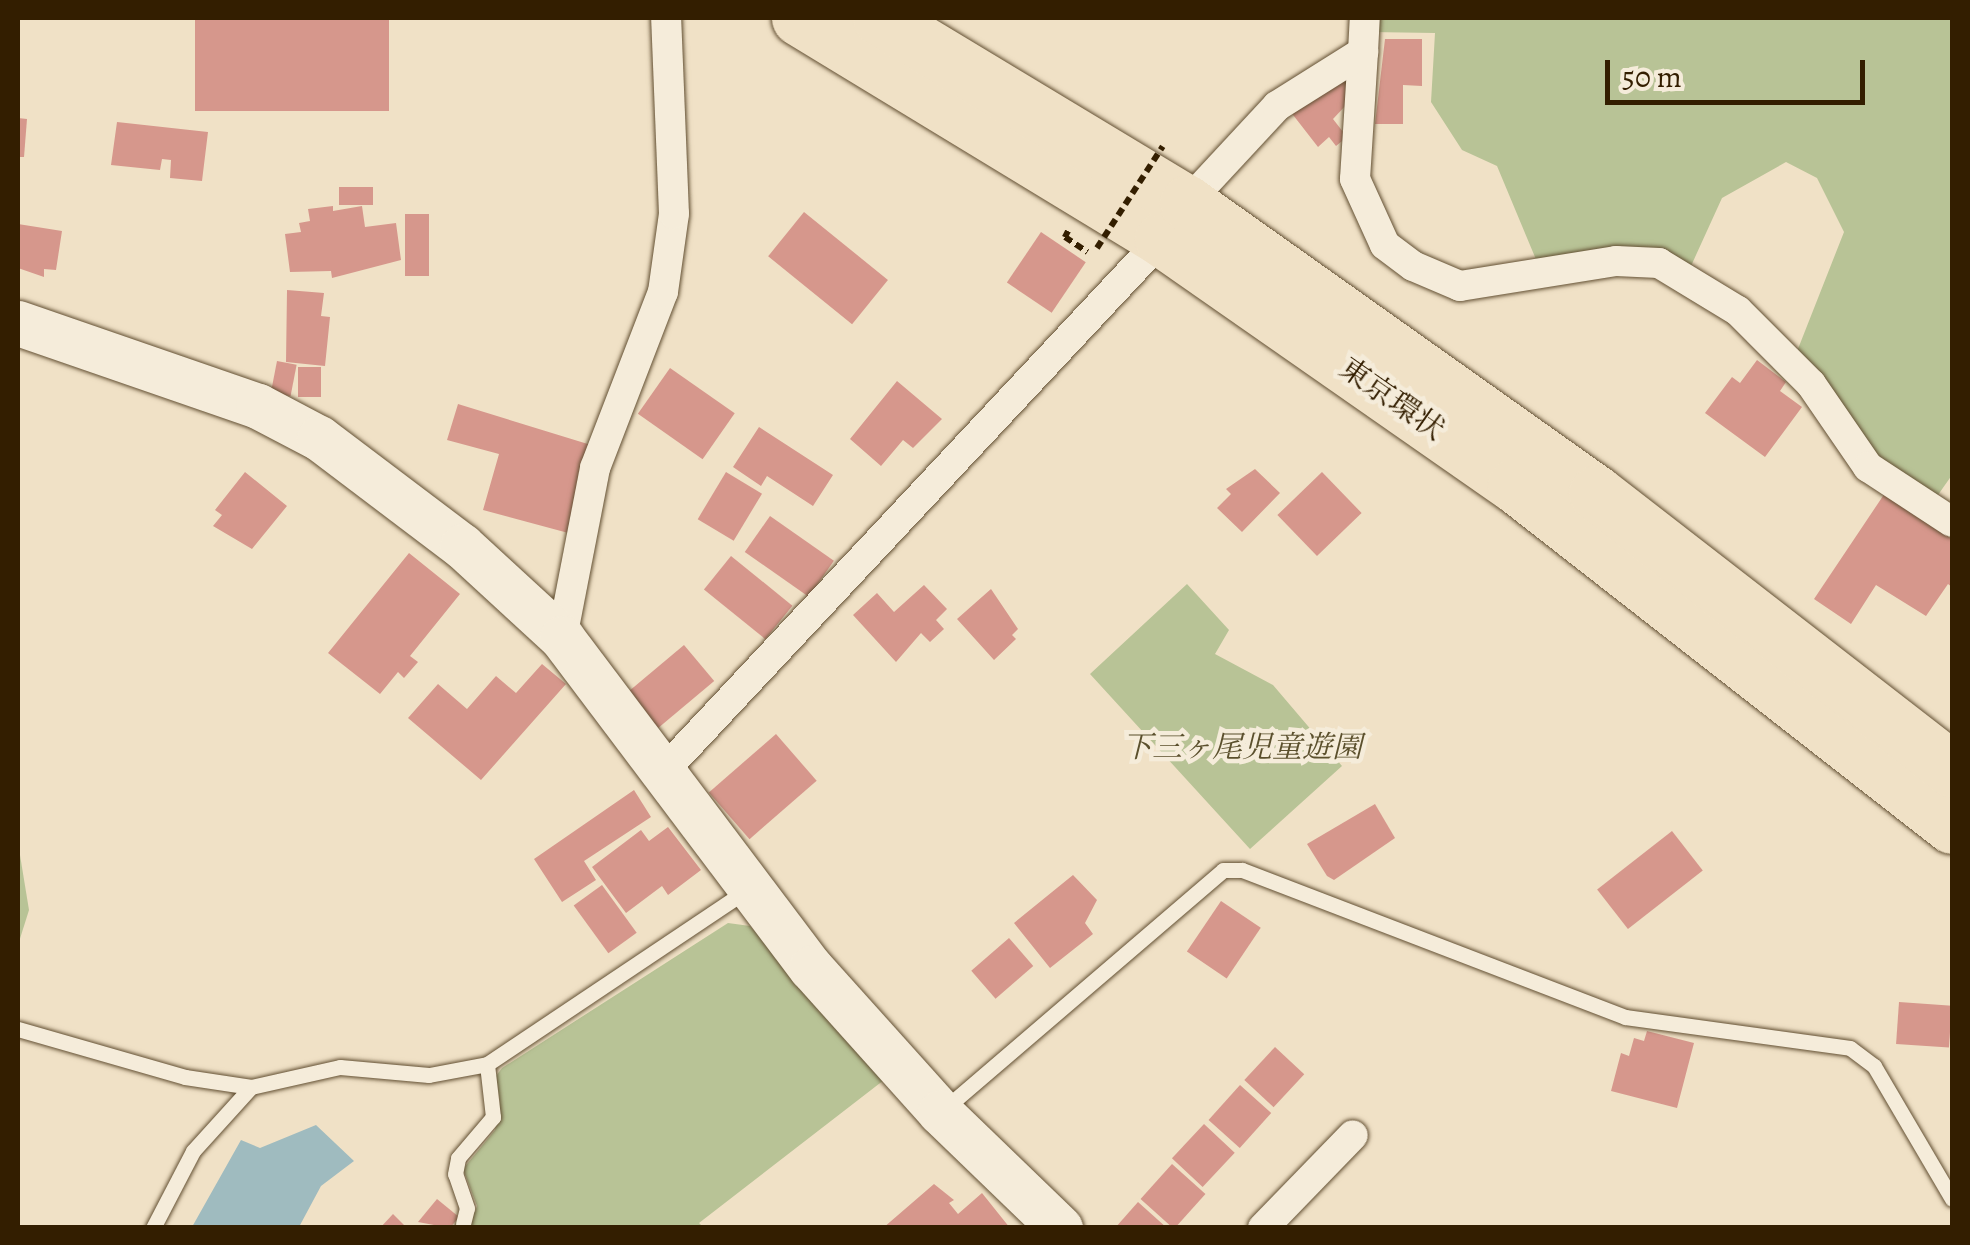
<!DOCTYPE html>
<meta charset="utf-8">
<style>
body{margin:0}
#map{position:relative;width:1970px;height:1245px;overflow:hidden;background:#f0e1c6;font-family:Alegreya,"Noto Serif JP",serif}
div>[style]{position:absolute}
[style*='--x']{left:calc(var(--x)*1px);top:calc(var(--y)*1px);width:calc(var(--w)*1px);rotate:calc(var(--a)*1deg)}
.green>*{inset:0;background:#b8c396}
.water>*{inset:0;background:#9fbbbf}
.building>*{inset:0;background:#d6978c;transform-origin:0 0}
.path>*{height:6px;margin-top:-3px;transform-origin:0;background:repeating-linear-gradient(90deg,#331e00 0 8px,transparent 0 13px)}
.roads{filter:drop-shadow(0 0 2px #624f32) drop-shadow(0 0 2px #624f32)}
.lane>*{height:15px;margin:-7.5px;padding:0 7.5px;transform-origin:7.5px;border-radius:7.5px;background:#f5ecda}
.street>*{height:30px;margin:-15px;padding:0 15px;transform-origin:15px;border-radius:15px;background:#f5ecda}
.secondary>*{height:45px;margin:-22.5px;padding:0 22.5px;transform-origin:22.5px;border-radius:22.5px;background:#f5ecda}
.highway>*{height:55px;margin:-27.5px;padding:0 27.5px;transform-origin:27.5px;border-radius:27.5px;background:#f0e1c6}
.path-bridge>*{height:6px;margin-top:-3px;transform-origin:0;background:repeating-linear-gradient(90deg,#331e00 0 8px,transparent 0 13px)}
span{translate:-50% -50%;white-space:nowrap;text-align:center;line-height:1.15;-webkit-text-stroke:9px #f5ecda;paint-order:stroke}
.street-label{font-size:30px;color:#331e00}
.park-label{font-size:30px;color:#5b502d;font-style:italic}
.frame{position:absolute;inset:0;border:20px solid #331e00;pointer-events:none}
.scale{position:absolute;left:1605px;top:60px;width:260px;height:45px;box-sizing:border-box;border:5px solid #331e00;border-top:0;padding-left:12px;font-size:30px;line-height:35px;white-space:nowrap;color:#331e00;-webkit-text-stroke:8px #f5ecda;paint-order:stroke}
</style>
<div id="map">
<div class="green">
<div style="clip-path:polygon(1371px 18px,1952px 18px,1952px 475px,1933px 502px,1884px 468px,1794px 359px,1844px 232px,1817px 178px,1786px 162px,1722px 198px,1691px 266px,1540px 269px,1497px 166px,1462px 150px,1431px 102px,1435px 33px,1370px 32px)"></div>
<div style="clip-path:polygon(1187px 584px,1229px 630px,1215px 654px,1273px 685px,1342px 766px,1250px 849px,1090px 674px)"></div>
<div style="clip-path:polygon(18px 843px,29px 910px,18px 945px)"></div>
<div style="clip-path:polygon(728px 923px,750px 926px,884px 1080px,699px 1223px,703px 1227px,469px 1227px,477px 1206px,463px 1169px,495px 1130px,500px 1102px,496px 1076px,502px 1068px)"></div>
</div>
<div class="water">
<div style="clip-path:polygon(316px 1125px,354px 1161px,321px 1186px,299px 1227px,192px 1227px,241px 1140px,260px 1148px)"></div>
</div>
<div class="building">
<div style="left:195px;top:18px;width:194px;height:93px"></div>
<div style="clip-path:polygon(1385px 39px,1422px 39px,1422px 86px,1403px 85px,1403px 124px,1375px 124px)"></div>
<div style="clip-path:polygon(1349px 75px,1348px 103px,1333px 119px,1347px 137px,1336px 146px,1329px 137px,1318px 147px,1290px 111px)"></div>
<div style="clip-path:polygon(18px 118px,27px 119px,24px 157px,18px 157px)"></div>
<div style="clip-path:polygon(117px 122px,208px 132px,202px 181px,170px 178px,171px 160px,162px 159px,160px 170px,111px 165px)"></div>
<div style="left:339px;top:187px;width:34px;height:18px"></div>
<div style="clip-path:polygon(333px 206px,333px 211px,362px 206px,365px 227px,396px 223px,401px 260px,332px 278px,331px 271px,290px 272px,285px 234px,301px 232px,299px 223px,310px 221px,308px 209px)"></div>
<div style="left:804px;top:212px;width:108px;height:57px;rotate:39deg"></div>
<div style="left:405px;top:214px;width:24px;height:62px"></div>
<div style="clip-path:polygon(18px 224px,62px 231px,56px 270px,44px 269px,44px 277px,18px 268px)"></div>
<div style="left:1041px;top:232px;width:54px;height:61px;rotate:34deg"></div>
<div style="clip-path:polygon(287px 290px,324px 293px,321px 316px,330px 317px,325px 366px,286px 362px)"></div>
<div style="clip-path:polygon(1757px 360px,1786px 382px,1780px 391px,1802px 407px,1765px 457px,1705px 413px,1732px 377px,1740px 383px)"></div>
<div style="left:277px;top:361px;width:20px;height:32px;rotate:11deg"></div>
<div style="left:298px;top:367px;width:23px;height:30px"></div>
<div style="left:670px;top:368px;width:79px;height:56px;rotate:35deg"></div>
<div style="clip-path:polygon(897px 381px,942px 419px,913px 448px,903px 440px,881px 466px,850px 439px)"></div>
<div style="clip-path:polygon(458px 404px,591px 445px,572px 534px,483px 510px,499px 454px,447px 440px)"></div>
<div style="clip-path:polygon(759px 427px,833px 475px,813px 506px,767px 476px,761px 486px,733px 467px)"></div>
<div style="clip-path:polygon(1255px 469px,1280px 493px,1242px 532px,1217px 508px,1231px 494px,1226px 489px)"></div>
<div style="clip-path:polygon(245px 472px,287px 506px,252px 549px,213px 526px,222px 515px,215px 510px)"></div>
<div style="left:726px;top:472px;width:42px;height:55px;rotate:31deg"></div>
<div style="left:1322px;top:472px;width:57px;height:62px;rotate:46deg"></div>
<div style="clip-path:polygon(1885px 493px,1952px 539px,1952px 587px,1948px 584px,1926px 616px,1876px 585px,1851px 624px,1814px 599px)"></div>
<div style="left:770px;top:516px;width:78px;height:44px;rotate:35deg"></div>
<div style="clip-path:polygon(409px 553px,460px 594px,410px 656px,418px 662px,404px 678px,398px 672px,380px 694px,328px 653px)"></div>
<div style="left:731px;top:556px;width:79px;height:43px;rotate:39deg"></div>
<div style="clip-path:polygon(924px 585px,947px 609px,936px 620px,944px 629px,930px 642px,921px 633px,896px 662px,853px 615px,877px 593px,894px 612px)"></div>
<div style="clip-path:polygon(991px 589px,1018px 629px,1012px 635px,1016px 639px,994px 660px,957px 619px)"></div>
<div style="left:684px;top:645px;width:47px;height:79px;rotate:50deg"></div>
<div style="clip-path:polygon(542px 664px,566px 684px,481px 780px,408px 718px,438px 684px,467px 709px,496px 676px,516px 693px)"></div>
<div style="left:776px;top:734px;width:62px;height:89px;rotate:49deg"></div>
<div style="clip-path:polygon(634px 790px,651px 817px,584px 861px,596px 880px,562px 902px,534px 859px)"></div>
<div style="clip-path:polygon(1375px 804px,1395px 838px,1334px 880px,1327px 876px,1307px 844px)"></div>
<div style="clip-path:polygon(668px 827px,701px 870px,668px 895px,662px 886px,626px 913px,592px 867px,641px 830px,649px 841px)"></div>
<div style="left:1672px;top:831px;width:50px;height:95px;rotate:52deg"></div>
<div style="clip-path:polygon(1073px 875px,1097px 900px,1085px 923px,1093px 934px,1050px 968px,1014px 923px)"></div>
<div style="left:602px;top:885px;width:59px;height:35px;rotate:54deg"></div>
<div style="left:1221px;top:901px;width:48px;height:61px;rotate:34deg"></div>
<div style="left:1009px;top:938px;width:37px;height:50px;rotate:49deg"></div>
<div style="left:1899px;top:1002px;width:53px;height:42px;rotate:4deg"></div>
<div style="clip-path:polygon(1647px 1031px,1694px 1043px,1677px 1108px,1611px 1091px,1621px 1053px,1629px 1056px,1634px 1038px,1644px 1041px)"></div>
<div style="left:1275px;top:1047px;width:40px;height:45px;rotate:43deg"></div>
<div style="left:1240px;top:1085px;width:42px;height:47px;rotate:42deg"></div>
<div style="left:1204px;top:1124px;width:42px;height:47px;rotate:43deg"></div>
<div style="left:1172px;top:1164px;width:45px;height:47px;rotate:42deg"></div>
<div style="clip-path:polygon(934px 1184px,954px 1200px,949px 1203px,958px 1214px,982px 1193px,1010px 1228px,883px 1228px)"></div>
<div style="clip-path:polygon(437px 1199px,459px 1217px,450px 1228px,418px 1222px)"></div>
<div style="clip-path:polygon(1138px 1202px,1167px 1228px,1115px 1228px)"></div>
<div style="clip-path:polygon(393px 1214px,407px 1228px,380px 1228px)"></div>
</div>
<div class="path">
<div style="--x:1068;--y:231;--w:7;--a:117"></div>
<div style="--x:1065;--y:237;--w:27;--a:34"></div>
</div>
<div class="roads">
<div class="lane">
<div style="--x:18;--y:1029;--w:174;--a:16"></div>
<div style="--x:185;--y:1077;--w:67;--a:8.6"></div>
<div style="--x:251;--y:1087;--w:91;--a:-12.7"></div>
<div style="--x:340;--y:1067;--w:89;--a:5.1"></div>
<div style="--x:429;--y:1075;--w:59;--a:-10.7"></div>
<div style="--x:487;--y:1064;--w:313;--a:-33.8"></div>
<div style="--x:942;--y:1111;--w:370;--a:-40.6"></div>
<div style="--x:1223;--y:870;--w:19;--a:0"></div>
<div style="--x:1242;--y:870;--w:410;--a:21"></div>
<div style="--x:1625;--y:1017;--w:227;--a:7.8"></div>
<div style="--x:1850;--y:1048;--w:30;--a:37"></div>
<div style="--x:1874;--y:1066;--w:154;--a:59.6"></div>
<div style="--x:463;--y:1224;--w:16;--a:-76"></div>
<div style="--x:467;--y:1208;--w:36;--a:-109"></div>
<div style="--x:455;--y:1174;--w:16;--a:-79"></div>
<div style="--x:458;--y:1158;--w:54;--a:-49.5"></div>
<div style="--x:493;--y:1117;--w:53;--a:-96.5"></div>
<div style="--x:153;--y:1228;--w:87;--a:-62.5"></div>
<div style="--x:193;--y:1151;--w:86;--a:-47.8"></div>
</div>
<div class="street">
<div style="--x:1363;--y:52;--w:127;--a:93.6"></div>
<div style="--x:1355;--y:179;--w:72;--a:65.6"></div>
<div style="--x:1385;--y:245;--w:35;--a:37"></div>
<div style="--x:1413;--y:266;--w:51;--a:23.1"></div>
<div style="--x:1460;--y:286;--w:158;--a:-9.1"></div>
<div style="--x:1616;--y:261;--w:43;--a:2.7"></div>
<div style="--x:1659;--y:263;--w:92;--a:31.3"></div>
<div style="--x:1738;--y:311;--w:103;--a:45"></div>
<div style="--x:1811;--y:384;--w:101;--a:55.5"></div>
<div style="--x:1868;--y:467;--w:100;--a:33.2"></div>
<div style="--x:1187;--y:203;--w:132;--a:-47.1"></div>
<div style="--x:1277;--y:106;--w:102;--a:-32.1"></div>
<div style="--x:1363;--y:52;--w:34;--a:-87"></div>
<div style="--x:562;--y:638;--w:173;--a:-79"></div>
<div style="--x:595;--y:468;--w:189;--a:-68.9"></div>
<div style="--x:663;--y:292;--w:79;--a:-82"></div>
<div style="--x:674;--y:214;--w:196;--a:-92.3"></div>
<div style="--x:660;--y:775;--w:734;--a:-46.88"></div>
<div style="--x:1263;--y:1228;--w:129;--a:-45.9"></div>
</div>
<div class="secondary">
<div style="--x:18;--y:323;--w:254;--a:19.1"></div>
<div style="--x:258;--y:406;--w:69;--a:27.7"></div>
<div style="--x:319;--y:438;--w:179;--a:37.1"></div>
<div style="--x:462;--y:546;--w:136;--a:42.6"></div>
<div style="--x:562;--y:638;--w:413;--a:53"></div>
<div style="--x:811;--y:968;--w:193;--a:48.1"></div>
<div style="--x:940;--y:1112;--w:167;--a:44"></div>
</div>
<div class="highway">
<div style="--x:799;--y:18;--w:425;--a:31.3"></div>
<div style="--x:1162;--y:239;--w:430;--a:34.9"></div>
<div style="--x:1515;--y:485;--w:554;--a:37.97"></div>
<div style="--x:880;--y:18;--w:358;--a:31.1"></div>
<div style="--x:1187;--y:203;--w:501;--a:35.34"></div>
<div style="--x:1596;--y:493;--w:450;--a:37.8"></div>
</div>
</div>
<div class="path-bridge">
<div style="--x:1097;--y:248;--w:121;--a:-57.1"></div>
</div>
<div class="street-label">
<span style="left:1392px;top:399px;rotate:35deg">東京環状</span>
</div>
<div class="park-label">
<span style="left:1242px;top:747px">下三ヶ尾児童遊園</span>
</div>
<div class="frame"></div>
<div class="scale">50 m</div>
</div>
